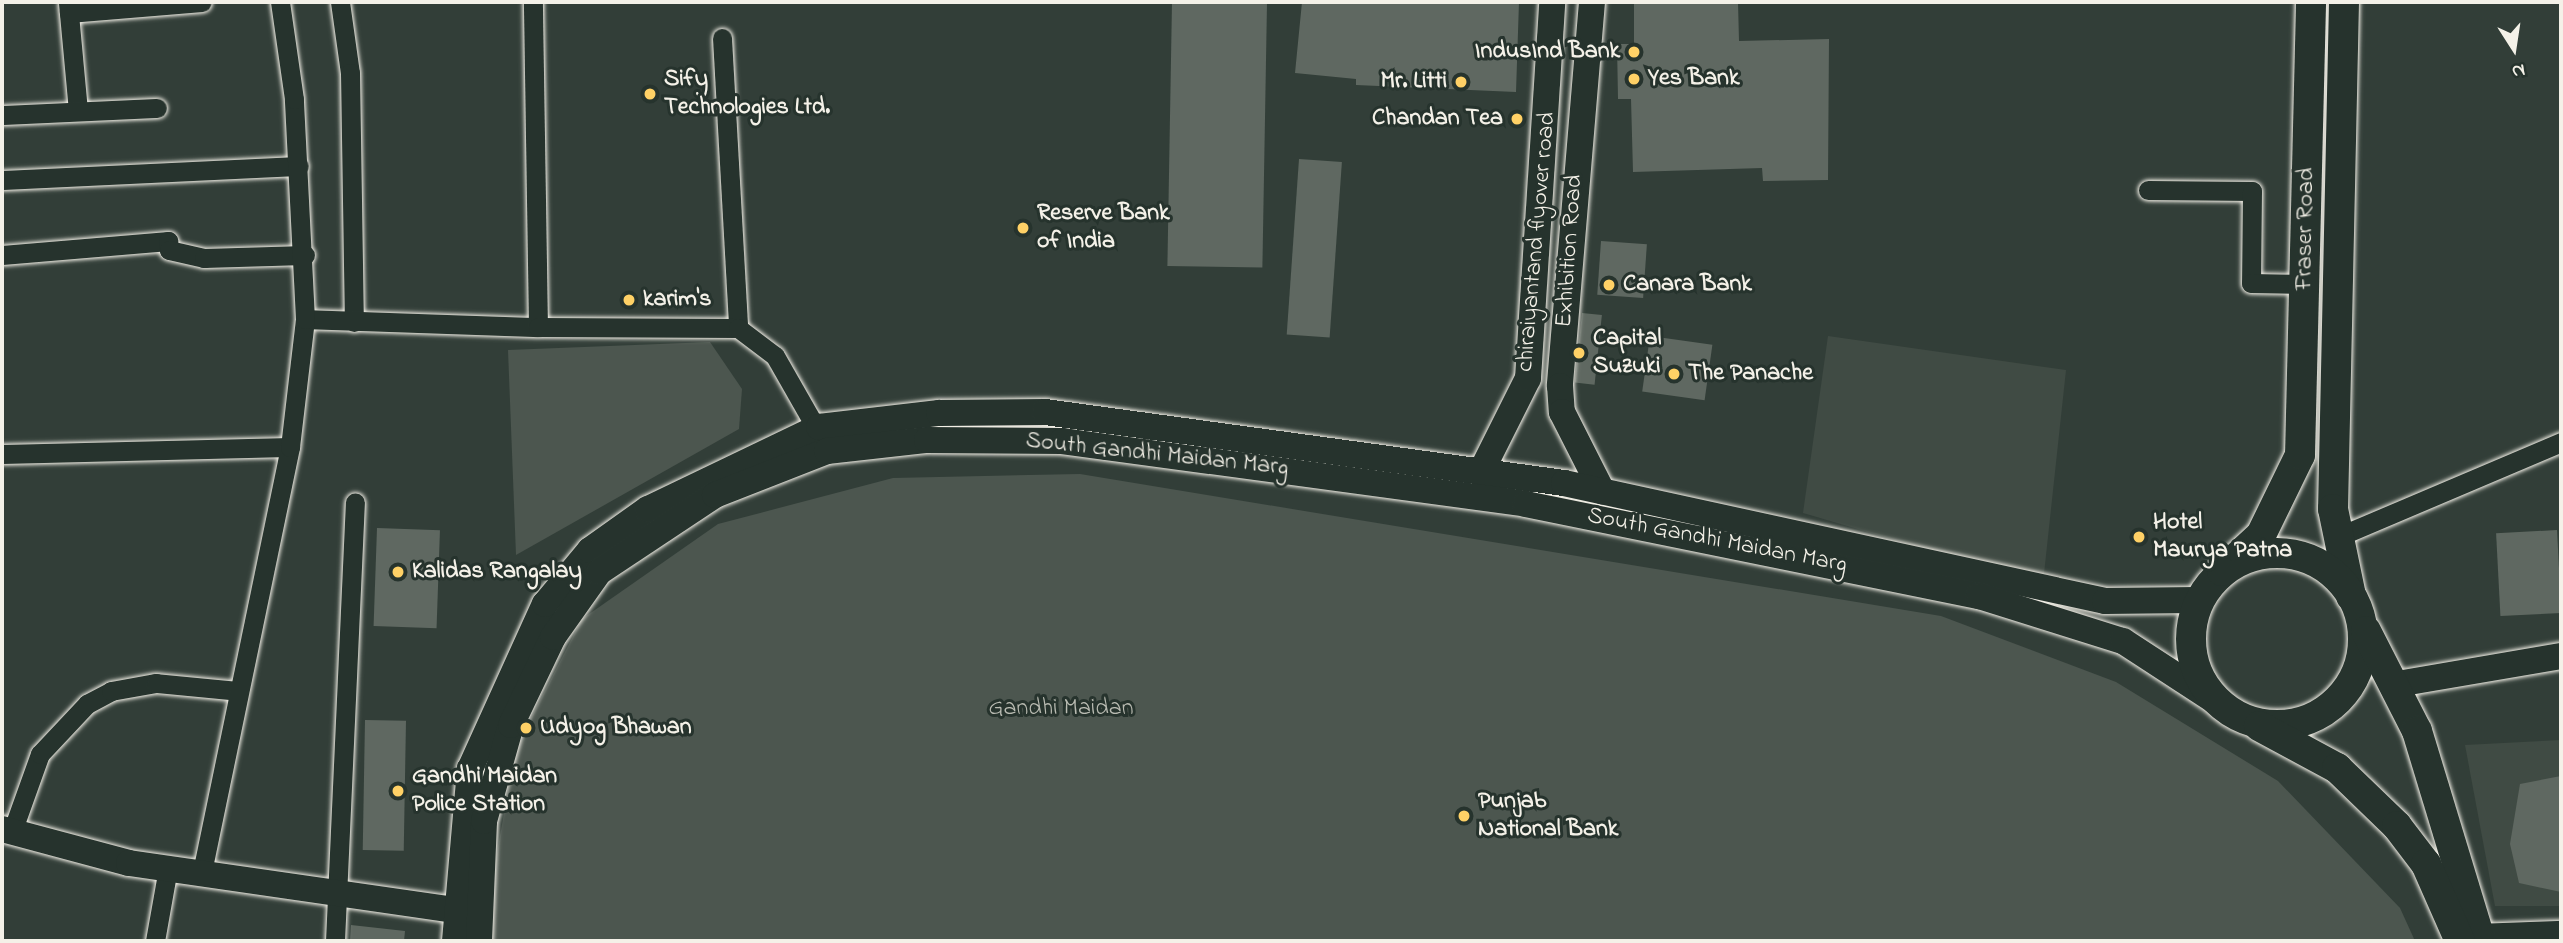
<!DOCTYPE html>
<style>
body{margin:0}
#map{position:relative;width:2563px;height:943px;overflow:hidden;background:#323e38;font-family:"Indie Flower",sans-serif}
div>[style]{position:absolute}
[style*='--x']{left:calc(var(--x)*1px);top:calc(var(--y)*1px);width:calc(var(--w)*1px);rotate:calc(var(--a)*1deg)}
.built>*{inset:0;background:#404b44}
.green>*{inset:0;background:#4c564f}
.building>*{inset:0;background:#5f6861;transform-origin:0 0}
.roads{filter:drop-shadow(0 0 2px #f4f1e8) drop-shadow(0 0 2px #f4f1e8)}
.street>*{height:19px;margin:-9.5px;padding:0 9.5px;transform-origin:9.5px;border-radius:9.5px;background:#26332d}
.secondary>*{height:26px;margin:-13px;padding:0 13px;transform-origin:13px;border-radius:13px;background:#26332d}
.primary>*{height:30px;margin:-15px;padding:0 15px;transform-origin:15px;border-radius:15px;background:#26332d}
.primary>.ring{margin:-15px;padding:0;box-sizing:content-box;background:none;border:30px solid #26332d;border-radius:50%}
.dots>*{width:19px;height:19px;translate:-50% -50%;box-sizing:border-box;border:4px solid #26332d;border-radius:50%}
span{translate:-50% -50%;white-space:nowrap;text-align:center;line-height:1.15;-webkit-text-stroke:6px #26332d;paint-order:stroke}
.poi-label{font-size:24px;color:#f4f1e8;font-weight:700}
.right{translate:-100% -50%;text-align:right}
.left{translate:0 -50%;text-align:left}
.street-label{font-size:24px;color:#f4f1e8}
.park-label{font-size:24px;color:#b9bbb2}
.frame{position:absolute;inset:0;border:4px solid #f4f1e8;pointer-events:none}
.north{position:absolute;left:2479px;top:14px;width:70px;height:70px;-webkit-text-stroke:5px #26332d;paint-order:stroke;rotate:168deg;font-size:19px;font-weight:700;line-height:28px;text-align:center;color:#f4f1e8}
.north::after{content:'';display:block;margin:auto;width:24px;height:32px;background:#f4f1e8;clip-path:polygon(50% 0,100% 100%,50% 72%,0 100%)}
</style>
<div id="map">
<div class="built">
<div style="clip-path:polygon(1828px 336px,2066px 370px,2043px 583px,1803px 513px)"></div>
<div style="clip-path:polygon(2561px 740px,2561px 906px,2495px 906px,2465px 745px)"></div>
</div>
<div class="green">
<div style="clip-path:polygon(710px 342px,742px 389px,739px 429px,516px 555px,508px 350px)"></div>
<div style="clip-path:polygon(1080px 474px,1941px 616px,2116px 682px,2278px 781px,2400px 908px,2415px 941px,482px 941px,515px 749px,582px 619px,718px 524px,893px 478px)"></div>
</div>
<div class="building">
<div style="left:1172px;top:2px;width:95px;height:264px;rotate:1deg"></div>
<div style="clip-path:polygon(1302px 2px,1519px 2px,1516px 92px,1356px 85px,1356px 79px,1295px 73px)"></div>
<div style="clip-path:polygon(1634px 2px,1738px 2px,1739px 41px,1829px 39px,1828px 180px,1763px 181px,1762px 168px,1633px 172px,1631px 99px,1618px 99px,1617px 44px,1634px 44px)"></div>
<div style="left:1299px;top:159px;width:43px;height:176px;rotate:4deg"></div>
<div style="left:1601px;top:241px;width:46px;height:54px;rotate:4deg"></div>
<div style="left:1582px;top:313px;width:20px;height:70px;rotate:6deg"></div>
<div style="left:1650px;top:336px;width:63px;height:56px;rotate:8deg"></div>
<div style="left:377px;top:528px;width:63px;height:98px;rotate:2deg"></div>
<div style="left:2557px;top:530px;width:83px;height:61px;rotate:87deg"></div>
<div style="left:365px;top:720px;width:41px;height:130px;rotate:1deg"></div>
<div style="clip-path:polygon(2561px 776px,2561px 892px,2519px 883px,2510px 844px,2520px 784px)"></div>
<div style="clip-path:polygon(351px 925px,405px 931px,404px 941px,350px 941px)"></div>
</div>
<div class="roads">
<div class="street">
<div style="--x:340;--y:2;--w:72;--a:82"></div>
<div style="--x:350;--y:73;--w:249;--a:89.1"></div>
<div style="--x:68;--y:3;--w:107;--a:84.7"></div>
<div style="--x:69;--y:13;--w:133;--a:-4.7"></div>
<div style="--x:722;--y:38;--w:290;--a:86.8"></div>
<div style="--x:2;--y:115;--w:155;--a:-2.6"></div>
<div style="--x:2;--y:180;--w:297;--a:-2.7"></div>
<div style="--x:2148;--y:190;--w:104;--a:0.6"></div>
<div style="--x:2252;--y:191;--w:92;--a:90.6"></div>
<div style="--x:2251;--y:283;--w:54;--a:1.1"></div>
<div style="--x:2;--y:255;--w:167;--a:-4.8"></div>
<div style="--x:168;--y:241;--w:9;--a:84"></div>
<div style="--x:169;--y:250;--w:36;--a:13"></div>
<div style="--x:204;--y:258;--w:101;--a:-1.7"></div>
<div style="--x:305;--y:319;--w:233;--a:2"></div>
<div style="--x:538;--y:327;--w:325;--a:-90.9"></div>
<div style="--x:538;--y:327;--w:200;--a:0.3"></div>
<div style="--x:738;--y:328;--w:46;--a:37.1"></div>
<div style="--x:775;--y:356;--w:97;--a:60.3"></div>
<div style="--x:2;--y:454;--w:288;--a:-1.4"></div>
<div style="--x:2335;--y:538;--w:246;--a:-23"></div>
<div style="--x:12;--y:832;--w:83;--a:-70.3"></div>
<div style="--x:40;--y:754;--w:69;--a:-46.8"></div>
<div style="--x:87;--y:704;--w:27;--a:-28"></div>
<div style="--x:111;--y:691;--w:46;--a:-10.1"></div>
<div style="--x:156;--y:683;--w:83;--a:5.5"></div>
<div style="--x:202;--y:872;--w:434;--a:-78.3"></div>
<div style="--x:290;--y:447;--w:129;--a:-83.3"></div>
<div style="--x:305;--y:319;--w:220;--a:-92.9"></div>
<div style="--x:294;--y:99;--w:98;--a:-98.2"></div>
<div style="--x:2478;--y:933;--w:83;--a:-2.1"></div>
<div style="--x:155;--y:941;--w:74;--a:-79.9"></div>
<div style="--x:335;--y:941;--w:439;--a:-87.4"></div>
</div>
<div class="secondary">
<div style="--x:1592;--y:2;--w:385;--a:94.8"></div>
<div style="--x:1560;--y:386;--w:26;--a:86"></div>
<div style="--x:1562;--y:412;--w:89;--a:63.1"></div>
<div style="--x:1495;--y:481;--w:17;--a:-147"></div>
<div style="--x:1481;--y:472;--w:105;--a:-63.4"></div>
<div style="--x:1528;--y:378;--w:377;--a:-86.3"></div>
<div style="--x:2397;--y:684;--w:166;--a:-9.7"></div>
<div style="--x:2;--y:829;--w:131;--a:15"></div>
<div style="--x:129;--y:863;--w:328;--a:8.2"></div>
<div style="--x:455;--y:941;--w:173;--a:-85"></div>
<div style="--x:470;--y:769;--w:181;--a:-65.6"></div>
<div style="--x:545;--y:604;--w:70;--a:-50.2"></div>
<div style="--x:590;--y:550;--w:71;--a:-35.3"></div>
<div style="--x:648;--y:509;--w:190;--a:-25.6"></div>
<div style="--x:819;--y:427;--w:121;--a:-6.7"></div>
<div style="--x:939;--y:413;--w:106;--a:-0.5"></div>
<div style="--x:1045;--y:412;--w:524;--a:7.79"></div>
<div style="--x:1564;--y:483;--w:554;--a:12.3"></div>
<div style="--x:2105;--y:601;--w:91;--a:-0.6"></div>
<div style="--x:479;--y:941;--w:120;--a:-87.6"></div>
<div style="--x:484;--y:821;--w:100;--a:-74.3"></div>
<div style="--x:511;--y:725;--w:98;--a:-64.5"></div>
<div style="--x:553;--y:637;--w:80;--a:-54.7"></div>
<div style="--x:599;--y:572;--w:139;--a:-33.6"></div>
<div style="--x:715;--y:495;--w:120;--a:-21.4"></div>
<div style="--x:827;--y:451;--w:101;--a:-6.3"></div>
<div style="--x:927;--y:440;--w:135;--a:0.4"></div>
<div style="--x:1062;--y:441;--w:468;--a:7.7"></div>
<div style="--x:1526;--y:504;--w:462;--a:11.5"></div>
<div style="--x:1979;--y:596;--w:151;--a:17.4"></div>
<div style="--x:2123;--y:641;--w:110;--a:33.1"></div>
</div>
<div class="primary">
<div style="--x:2344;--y:2;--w:507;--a:91.24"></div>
<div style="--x:2333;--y:509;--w:89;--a:78.3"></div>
<div class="ring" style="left:2191px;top:553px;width:142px;height:142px"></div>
<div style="--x:2222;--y:571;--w:53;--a:-42.7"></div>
<div style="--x:2261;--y:535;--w:89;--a:-64"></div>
<div style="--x:2300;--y:455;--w:453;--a:-88.6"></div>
<div style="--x:2366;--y:631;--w:112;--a:63"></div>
<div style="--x:2417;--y:731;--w:220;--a:73.1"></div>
<div style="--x:2259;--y:726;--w:89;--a:28.3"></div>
<div style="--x:2337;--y:768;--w:83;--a:44"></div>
<div style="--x:2397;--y:826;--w:48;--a:52.7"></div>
<div style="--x:2426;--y:864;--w:84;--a:66.2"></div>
</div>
</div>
<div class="dots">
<div style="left:1634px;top:52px;background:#ffd166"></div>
<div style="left:1634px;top:79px;background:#ffd166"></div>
<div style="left:1461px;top:82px;background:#ffd166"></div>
<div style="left:650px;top:94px;background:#ffd166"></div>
<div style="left:1517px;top:119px;background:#ffd166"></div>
<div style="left:1023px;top:228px;background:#ffd166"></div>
<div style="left:1609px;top:285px;background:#ffd166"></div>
<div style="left:629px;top:300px;background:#ffd166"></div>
<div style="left:1579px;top:353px;background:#ffd166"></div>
<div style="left:1674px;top:374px;background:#ffd166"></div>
<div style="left:2139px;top:537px;background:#ffd166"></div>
<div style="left:398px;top:572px;background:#ffd166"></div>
<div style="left:526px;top:728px;background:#ffd166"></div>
<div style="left:398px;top:791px;background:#ffd166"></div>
<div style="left:1464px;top:816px;background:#ffd166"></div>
</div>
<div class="poi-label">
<span class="right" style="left:1620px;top:52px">IndusInd Bank</span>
<span class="left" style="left:1648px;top:79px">Yes Bank</span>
<span class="left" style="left:664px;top:94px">Sify<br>Technologies Ltd.</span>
<span class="right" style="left:1447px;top:82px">Mr. Litti</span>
<span class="right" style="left:1503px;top:119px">Chandan Tea</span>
<span class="left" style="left:1037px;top:228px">Reserve Bank<br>of India</span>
<span class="left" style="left:1623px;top:285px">Canara Bank</span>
<span class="left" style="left:643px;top:300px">karim's</span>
<span class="left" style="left:1593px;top:353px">Capital<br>Suzuki</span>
<span class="left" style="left:1688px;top:374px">The Panache</span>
<span class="left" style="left:2153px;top:537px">Hotel<br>Maurya Patna</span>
<span class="left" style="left:412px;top:572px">Kalidas Rangalay</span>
<span class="left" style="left:540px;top:728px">Udyog Bhawan</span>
<span class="left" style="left:412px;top:791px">Gandhi Maidan<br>Police Station</span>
<span class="left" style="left:1478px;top:816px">Punjab<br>National Bank</span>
</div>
<div class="street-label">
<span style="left:2306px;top:229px;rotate:-89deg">Fraser Road</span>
<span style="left:1537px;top:242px;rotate:-85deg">chiraiyantand flyover road</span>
<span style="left:1570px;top:251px;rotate:-86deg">Exhibition Road</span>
<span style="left:1157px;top:455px;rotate:6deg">South Gandhi Maidan Marg</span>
<span style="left:1717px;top:541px;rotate:11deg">South Gandhi Maidan Marg</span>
</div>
<div class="park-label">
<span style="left:1061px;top:709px">Gandhi Maidan</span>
</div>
<div class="frame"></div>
<div class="north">N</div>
</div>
